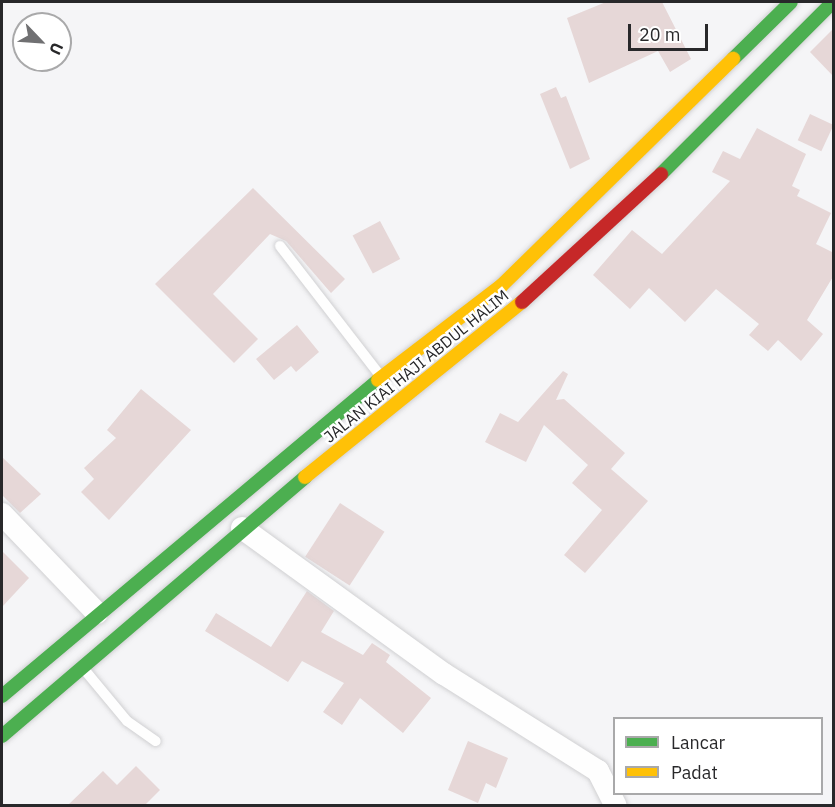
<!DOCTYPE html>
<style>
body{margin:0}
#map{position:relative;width:835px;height:807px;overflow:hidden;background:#f5f5f7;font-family:"IBM Plex Sans",sans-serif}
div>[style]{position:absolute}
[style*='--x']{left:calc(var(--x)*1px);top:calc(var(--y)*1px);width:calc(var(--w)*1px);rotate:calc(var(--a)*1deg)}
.building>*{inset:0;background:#e6d7d7;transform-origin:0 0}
.roads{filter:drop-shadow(0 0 2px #d0d0d2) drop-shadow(0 0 2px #d0d0d2)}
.lane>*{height:10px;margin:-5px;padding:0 5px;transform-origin:5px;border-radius:5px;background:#fefefe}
.street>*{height:22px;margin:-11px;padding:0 11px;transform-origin:11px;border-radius:11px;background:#fefefe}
.fast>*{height:14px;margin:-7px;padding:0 7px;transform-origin:7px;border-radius:7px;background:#4caf50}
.slow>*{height:14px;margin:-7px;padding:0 7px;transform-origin:7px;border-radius:7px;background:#ffc107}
.jam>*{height:14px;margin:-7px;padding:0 7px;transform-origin:7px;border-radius:7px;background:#c62828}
span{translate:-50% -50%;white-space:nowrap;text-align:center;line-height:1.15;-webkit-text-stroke:5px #fff;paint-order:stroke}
.street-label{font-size:16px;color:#28282a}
.frame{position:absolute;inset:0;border:3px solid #28282a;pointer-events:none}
.legend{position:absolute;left:613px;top:717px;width:210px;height:78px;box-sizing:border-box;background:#fff;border:2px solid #a9a9aa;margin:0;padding:8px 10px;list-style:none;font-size:18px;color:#28282a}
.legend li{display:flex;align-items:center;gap:12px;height:30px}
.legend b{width:30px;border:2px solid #a9a9aa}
.north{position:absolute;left:12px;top:12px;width:60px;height:60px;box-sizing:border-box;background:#fff;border:2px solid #a9a9aa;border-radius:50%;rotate:115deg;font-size:16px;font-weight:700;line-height:24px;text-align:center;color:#28282a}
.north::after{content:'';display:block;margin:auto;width:21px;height:27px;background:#707072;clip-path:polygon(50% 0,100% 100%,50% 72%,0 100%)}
.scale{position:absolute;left:628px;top:24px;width:80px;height:27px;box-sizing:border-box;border:3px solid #28282a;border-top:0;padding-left:8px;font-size:18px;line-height:21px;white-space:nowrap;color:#28282a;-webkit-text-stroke:4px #fff;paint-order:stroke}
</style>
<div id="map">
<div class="building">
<div style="clip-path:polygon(606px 2px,662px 2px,691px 59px,670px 72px,658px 51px,589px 83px,567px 18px)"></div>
<div style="clip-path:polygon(834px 28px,834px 77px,810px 52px)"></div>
<div style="clip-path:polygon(556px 87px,561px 98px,566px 96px,590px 159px,570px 169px,540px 94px)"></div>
<div style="left:810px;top:114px;width:26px;height:29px;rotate:25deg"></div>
<div style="clip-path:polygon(757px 128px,806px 154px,792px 186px,800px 190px,797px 196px,831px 213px,816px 244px,834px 253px,834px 275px,807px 320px,823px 334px,801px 361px,778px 340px,768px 351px,749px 335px,759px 324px,716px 289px,685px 322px,649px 288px,630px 309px,593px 275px,632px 230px,662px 254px,730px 181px,712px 172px,723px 151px,740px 159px)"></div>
<div style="clip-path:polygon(253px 188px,345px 279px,331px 293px,286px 241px,270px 234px,213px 294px,258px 339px,234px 363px,155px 284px)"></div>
<div style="left:380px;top:221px;width:43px;height:31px;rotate:62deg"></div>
<div style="clip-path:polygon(297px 325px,319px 352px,296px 372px,291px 366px,274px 380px,256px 359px)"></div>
<div style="clip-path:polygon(563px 371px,568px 374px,556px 400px,564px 399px,625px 453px,611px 469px,648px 501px,585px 573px,564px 555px,602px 510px,572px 483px,588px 465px,544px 425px,526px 462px,485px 442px,500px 413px,518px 422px)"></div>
<div style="clip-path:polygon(141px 389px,191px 430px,109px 520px,81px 492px,94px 479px,84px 468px,116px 438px,107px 430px)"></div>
<div style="clip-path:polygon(2px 457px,41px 494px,20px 513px,2px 495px)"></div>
<div style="left:340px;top:503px;width:53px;height:64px;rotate:33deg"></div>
<div style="clip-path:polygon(2px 551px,29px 578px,2px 607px)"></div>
<div style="clip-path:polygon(307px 591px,334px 611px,321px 632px,363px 655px,372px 643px,390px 655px,386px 662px,431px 698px,403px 733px,360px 698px,342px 725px,323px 712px,344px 683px,302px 661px,288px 682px,205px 631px,216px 613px,271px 647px)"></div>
<div style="clip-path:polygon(468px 741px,508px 758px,496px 788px,486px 783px,478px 803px,448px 790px)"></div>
<div style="clip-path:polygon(136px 766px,160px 790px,144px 806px,67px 806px,103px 771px,117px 785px)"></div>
</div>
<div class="roads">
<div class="lane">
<div style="--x:280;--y:246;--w:162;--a:52.3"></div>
<div style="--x:83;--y:668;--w:69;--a:50.3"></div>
<div style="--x:127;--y:721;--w:35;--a:35"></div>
</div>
<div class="street">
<div style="--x:2;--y:514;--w:137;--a:46.2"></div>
<div style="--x:242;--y:528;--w:249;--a:35.9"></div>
<div style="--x:444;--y:674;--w:182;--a:32.2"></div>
<div style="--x:598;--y:771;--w:39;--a:63"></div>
</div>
<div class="fast">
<div style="--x:733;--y:59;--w:81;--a:-44.5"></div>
<div style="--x:661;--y:174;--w:243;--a:-45"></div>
<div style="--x:2;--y:696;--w:491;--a:-40"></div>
<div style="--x:2;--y:736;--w:399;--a:-40.5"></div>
</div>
<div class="slow">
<div style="--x:378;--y:380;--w:155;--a:-37.4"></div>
<div style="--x:501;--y:286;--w:325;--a:-44.4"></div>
<div style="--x:305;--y:477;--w:279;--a:-38.9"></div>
</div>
<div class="jam">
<div style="--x:522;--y:302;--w:189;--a:-42.6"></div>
</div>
</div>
<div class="street-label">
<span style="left:416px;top:366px;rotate:-39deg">JALAN KIAI HAJI ABDUL HALIM</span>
</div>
<div class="frame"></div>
<ul class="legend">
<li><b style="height:8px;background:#4caf50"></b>Lancar</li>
<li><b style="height:8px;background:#ffc107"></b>Padat</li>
</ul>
<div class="north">U</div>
<div class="scale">20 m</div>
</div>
